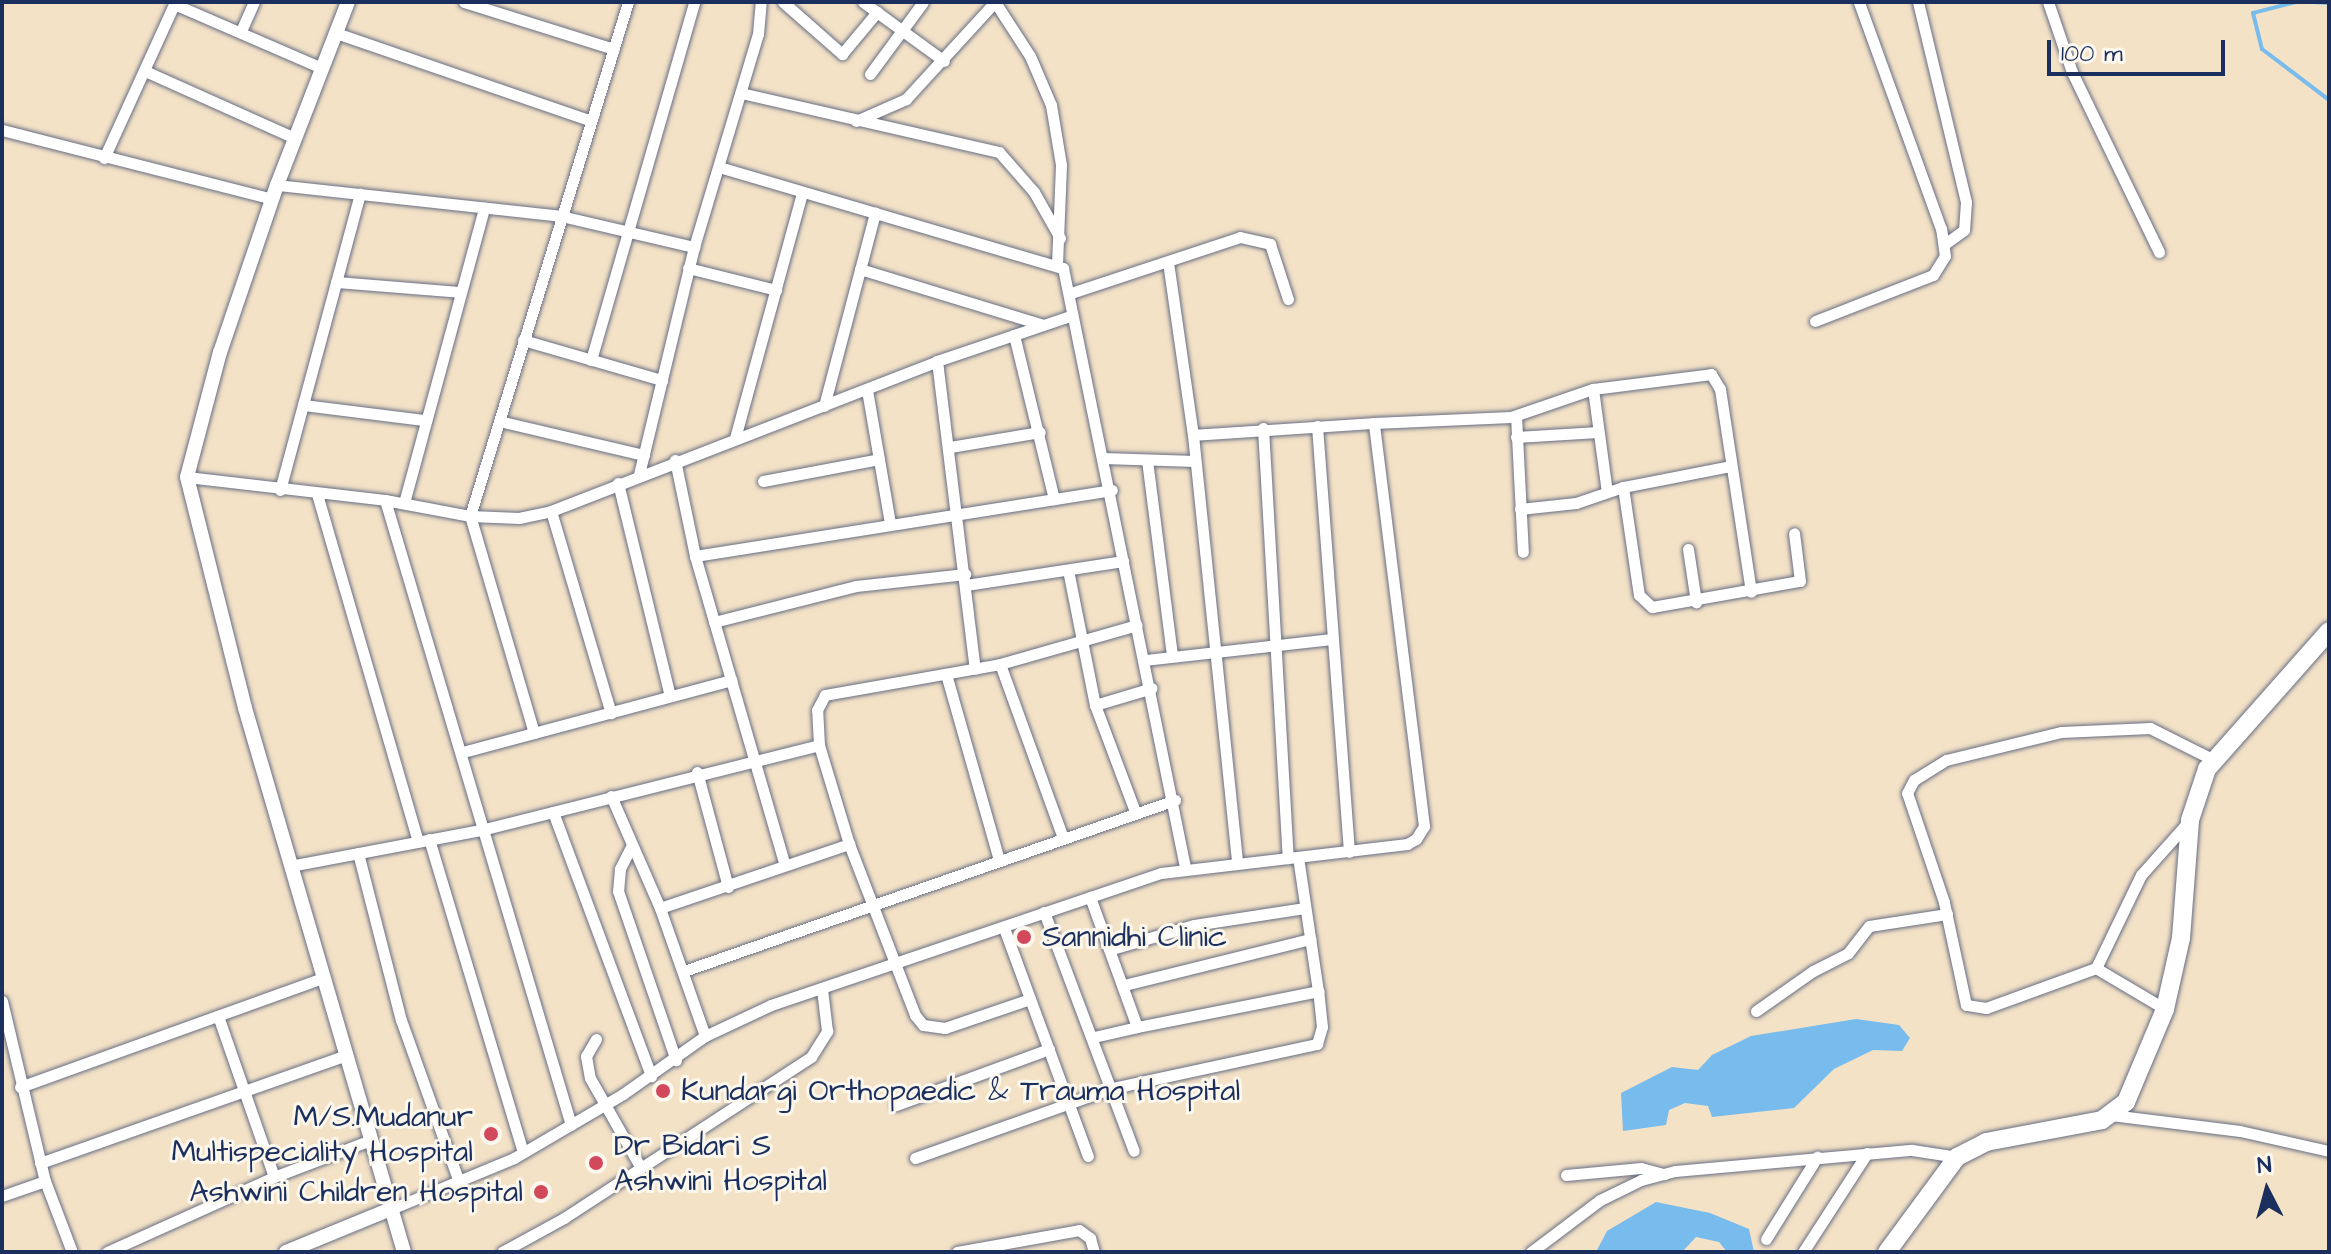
<!DOCTYPE html>
<style>
body{margin:0}
#map{position:relative;width:2331px;height:1254px;overflow:hidden;background:#f4e2c7;font-family:"Architects Daughter",sans-serif}
div>[style]{position:absolute}
[style*='--x']{left:calc(var(--x)*1px);top:calc(var(--y)*1px);width:calc(var(--w)*1px);rotate:calc(var(--a)*1deg)}
.water>*{inset:0;background:#78bbed}
.stream>*{height:4px;margin:-2px;padding:0 2px;transform-origin:2px;border-radius:2px;background:#78bbed}
.roads{filter:drop-shadow(0 0 2px #676e83) drop-shadow(0 0 2px #676e83)}
.minor>*{height:11px;margin:-5.5px;padding:0 5.5px;transform-origin:5.5px;border-radius:5.5px;background:#fff}
.tertiary>*{height:14px;margin:-7px;padding:0 7px;transform-origin:7px;border-radius:7px;background:#fff}
.primary>*{height:18px;margin:-9px;padding:0 9px;transform-origin:9px;border-radius:9px;background:#fff}
.dots>*{width:22px;height:22px;translate:-50% -50%;box-sizing:border-box;border:4px solid #fbf7ec;border-radius:50%}
span{translate:-50% -50%;white-space:nowrap;text-align:center;line-height:1.15;-webkit-text-stroke:6px #fbf7ec;paint-order:stroke}
.poi-label{font-size:30px;color:#1b2f5e}
.left{translate:0 -50%;text-align:left}
.right{translate:-100% -50%;text-align:right}
.frame{position:absolute;inset:0;border:4px solid #1b2f5e;pointer-events:none}
.north{position:absolute;left:2227px;top:1150px;width:80px;height:80px;-webkit-text-stroke:6px #fbf7ec;paint-order:stroke;rotate:354deg;font-size:22px;font-weight:700;line-height:32px;text-align:center;color:#1b2f5e}
.north::after{content:'';display:block;margin:auto;width:28px;height:36px;background:#1b2f5e;clip-path:polygon(50% 0,100% 100%,50% 72%,0 100%)}
.scale{position:absolute;left:2047px;top:40px;width:178px;height:36px;box-sizing:border-box;border:4px solid #1b2f5e;border-top:0;padding-left:10px;font-size:24px;line-height:28px;white-space:nowrap;color:#1b2f5e;-webkit-text-stroke:6px #fbf7ec;paint-order:stroke}
</style>
<div id="map">
<div class="water">
<div style="clip-path:polygon(1856px 1019px,1899px 1025px,1910px 1038px,1902px 1051px,1873px 1050px,1834px 1069px,1794px 1108px,1712px 1117px,1708px 1106px,1685px 1103px,1669px 1110px,1666px 1125px,1623px 1131px,1621px 1093px,1672px 1067px,1698px 1070px,1712px 1055px,1751px 1036px)"></div>
<div style="clip-path:polygon(1656px 1202px,1710px 1213px,1749px 1229px,1754px 1252px,1727px 1252px,1719px 1242px,1696px 1237px,1682px 1252px,1596px 1252px,1607px 1231px)"></div>
</div>
<div class="stream">
<div style="--x:2296;--y:2;--w:44;--a:165.7"></div>
<div style="--x:2253;--y:13;--w:37;--a:76"></div>
<div style="--x:2262;--y:49;--w:84;--a:37.3"></div>
<div style="--x:2313;--y:2;--w:16;--a:4"></div>
</div>
<div class="roads">
<div class="minor">
<div style="--x:464;--y:2;--w:157;--a:17.4"></div>
<div style="--x:783;--y:2;--w:79;--a:41.4"></div>
<div style="--x:842;--y:54;--w:55;--a:-50.2"></div>
<div style="--x:863;--y:2;--w:100;--a:36.1"></div>
<div style="--x:995;--y:2;--w:64;--a:57.1"></div>
<div style="--x:1030;--y:56;--w:53;--a:66.8"></div>
<div style="--x:1051;--y:105;--w:61;--a:80.5"></div>
<div style="--x:1061;--y:165;--w:99;--a:92.3"></div>
<div style="--x:1918;--y:2;--w:206;--a:76.5"></div>
<div style="--x:1966;--y:202;--w:28;--a:94"></div>
<div style="--x:1964;--y:230;--w:24;--a:144"></div>
<div style="--x:2048;--y:2;--w:74;--a:71.1"></div>
<div style="--x:2072;--y:72;--w:200;--a:64.2"></div>
<div style="--x:174;--y:4;--w:161;--a:23.4"></div>
<div style="--x:241;--y:31;--w:32;--a:-66"></div>
<div style="--x:336;--y:33;--w:270;--a:19"></div>
<div style="--x:145;--y:71;--w:164;--a:24.1"></div>
<div style="--x:870;--y:74;--w:89;--a:-53.6"></div>
<div style="--x:741;--y:93;--w:265;--a:12.9"></div>
<div style="--x:999;--y:152;--w:53;--a:48.8"></div>
<div style="--x:1034;--y:192;--w:53;--a:60.5"></div>
<div style="--x:856;--y:121;--w:55;--a:-23.7"></div>
<div style="--x:906;--y:99;--w:132;--a:-47.5"></div>
<div style="--x:2;--y:130;--w:279;--a:14.3"></div>
<div style="--x:104;--y:158;--w:171;--a:-65.5"></div>
<div style="--x:719;--y:167;--w:359;--a:16.4"></div>
<div style="--x:1063;--y:268;--w:611;--a:78.49"></div>
<div style="--x:277;--y:185;--w:286;--a:6.2"></div>
<div style="--x:561;--y:216;--w:137;--a:13.1"></div>
<div style="--x:694;--y:247;--w:234;--a:103.6"></div>
<div style="--x:694;--y:247;--w:222;--a:-73.3"></div>
<div style="--x:758;--y:34;--w:32;--a:-85"></div>
<div style="--x:1168;--y:262;--w:175;--a:81.8"></div>
<div style="--x:1193;--y:435;--w:428;--a:84.1"></div>
<div style="--x:688;--y:268;--w:91;--a:14"></div>
<div style="--x:860;--y:269;--w:191;--a:17"></div>
<div style="--x:336;--y:282;--w:124;--a:4.6"></div>
<div style="--x:1071;--y:293;--w:178;--a:-18.3"></div>
<div style="--x:1240;--y:237;--w:31;--a:13"></div>
<div style="--x:1270;--y:244;--w:58;--a:71.9"></div>
<div style="--x:1815;--y:321;--w:127;--a:-21.3"></div>
<div style="--x:1933;--y:275;--w:22;--a:-58"></div>
<div style="--x:1945;--y:256;--w:27;--a:-98"></div>
<div style="--x:1941;--y:229;--w:241;--a:-109.9"></div>
<div style="--x:1014;--y:335;--w:169;--a:76.3"></div>
<div style="--x:523;--y:340;--w:145;--a:16.1"></div>
<div style="--x:591;--y:360;--w:373;--a:-73.9"></div>
<div style="--x:937;--y:361;--w:310;--a:83"></div>
<div style="--x:1593;--y:389;--w:104;--a:82.3"></div>
<div style="--x:867;--y:390;--w:135;--a:80.2"></div>
<div style="--x:303;--y:405;--w:122;--a:7.1"></div>
<div style="--x:824;--y:406;--w:200;--a:-75.2"></div>
<div style="--x:1516;--y:416;--w:136;--a:87.1"></div>
<div style="--x:499;--y:421;--w:149;--a:13.2"></div>
<div style="--x:1374;--y:423;--w:137;--a:-2.5"></div>
<div style="--x:1511;--y:417;--w:87;--a:-18.9"></div>
<div style="--x:1593;--y:389;--w:119;--a:-7.2"></div>
<div style="--x:1711;--y:374;--w:17;--a:59"></div>
<div style="--x:1720;--y:389;--w:205;--a:81.3"></div>
<div style="--x:1317;--y:426;--w:427;--a:85.7"></div>
<div style="--x:1263;--y:428;--w:431;--a:86.7"></div>
<div style="--x:1516;--y:437;--w:82;--a:-3.5"></div>
<div style="--x:735;--y:438;--w:254;--a:-74.7"></div>
<div style="--x:950;--y:447;--w:91;--a:-9.5"></div>
<div style="--x:1103;--y:458;--w:92;--a:1.9"></div>
<div style="--x:675;--y:460;--w:98;--a:78.2"></div>
<div style="--x:695;--y:556;--w:320;--a:73.8"></div>
<div style="--x:1147;--y:460;--w:197;--a:82.7"></div>
<div style="--x:187;--y:477;--w:199;--a:6.6"></div>
<div style="--x:385;--y:500;--w:86;--a:10.7"></div>
<div style="--x:470;--y:516;--w:49;--a:2.3"></div>
<div style="--x:519;--y:518;--w:33;--a:-12"></div>
<div style="--x:551;--y:511;--w:414;--a:-21.2"></div>
<div style="--x:937;--y:361;--w:140;--a:-18.7"></div>
<div style="--x:763;--y:481;--w:118;--a:-10.7"></div>
<div style="--x:618;--y:483;--w:219;--a:76.3"></div>
<div style="--x:1623;--y:487;--w:109;--a:81.6"></div>
<div style="--x:1639;--y:595;--w:18;--a:43"></div>
<div style="--x:1652;--y:607;--w:150;--a:-10"></div>
<div style="--x:1800;--y:581;--w:48;--a:-97.1"></div>
<div style="--x:280;--y:490;--w:307;--a:-74.9"></div>
<div style="--x:317;--y:494;--w:361;--a:73.8"></div>
<div style="--x:385;--y:500;--w:652;--a:73.43"></div>
<div style="--x:404;--y:503;--w:306;--a:-74.8"></div>
<div style="--x:1520;--y:509;--w:56;--a:-6.1"></div>
<div style="--x:1576;--y:503;--w:50;--a:-18.8"></div>
<div style="--x:1623;--y:487;--w:110;--a:-11"></div>
<div style="--x:551;--y:511;--w:211;--a:73.5"></div>
<div style="--x:1688;--y:549;--w:54;--a:81.4"></div>
<div style="--x:695;--y:556;--w:422;--a:-9"></div>
<div style="--x:1068;--y:570;--w:138;--a:78.7"></div>
<div style="--x:1095;--y:705;--w:116;--a:69.4"></div>
<div style="--x:966;--y:585;--w:159;--a:-8.7"></div>
<div style="--x:714;--y:622;--w:146;--a:-14.2"></div>
<div style="--x:856;--y:586;--w:110;--a:-6.3"></div>
<div style="--x:1145;--y:660;--w:189;--a:-6.4"></div>
<div style="--x:1000;--y:664;--w:185;--a:70.1"></div>
<div style="--x:946;--y:674;--w:193;--a:74.1"></div>
<div style="--x:1095;--y:705;--w:59;--a:-16.6"></div>
<div style="--x:534;--y:733;--w:226;--a:-106.4"></div>
<div style="--x:470;--y:516;--w:538;--a:-72.91"></div>
<div style="--x:463;--y:752;--w:278;--a:-15"></div>
<div style="--x:697;--y:772;--w:119;--a:74.9"></div>
<div style="--x:611;--y:796;--w:122;--a:66.4"></div>
<div style="--x:553;--y:812;--w:282;--a:69.6"></div>
<div style="--x:429;--y:839;--w:327;--a:73.3"></div>
<div style="--x:632;--y:845;--w:27;--a:117"></div>
<div style="--x:620;--y:869;--w:22;--a:95"></div>
<div style="--x:618;--y:891;--w:179;--a:71.1"></div>
<div style="--x:358;--y:853;--w:172;--a:75.6"></div>
<div style="--x:401;--y:1020;--w:172;--a:70.3"></div>
<div style="--x:290;--y:866;--w:198;--a:-10.7"></div>
<div style="--x:485;--y:829;--w:344;--a:-14.1"></div>
<div style="--x:1090;--y:897;--w:138;--a:70.1"></div>
<div style="--x:1137;--y:1027;--w:185;--a:-11.2"></div>
<div style="--x:1044;--y:912;--w:255;--a:69.4"></div>
<div style="--x:1004;--y:928;--w:243;--a:69.8"></div>
<div style="--x:1112;--y:949;--w:85;--a:-16.3"></div>
<div style="--x:1194;--y:925;--w:112;--a:-8.7"></div>
<div style="--x:2096;--y:968;--w:103;--a:-64.2"></div>
<div style="--x:2141;--y:875;--w:74;--a:-48.3"></div>
<div style="--x:684;--y:971;--w:520;--a:-19.2"></div>
<div style="--x:1124;--y:985;--w:192;--a:-13.9"></div>
<div style="--x:1030;--y:999;--w:90;--a:161.2"></div>
<div style="--x:945;--y:1028;--w:22;--a:-172"></div>
<div style="--x:923;--y:1025;--w:13;--a:-129"></div>
<div style="--x:915;--y:1015;--w:183;--a:-111.1"></div>
<div style="--x:849;--y:844;--w:103;--a:-106.9"></div>
<div style="--x:819;--y:745;--w:35;--a:-93"></div>
<div style="--x:817;--y:710;--w:17;--a:-62"></div>
<div style="--x:825;--y:695;--w:178;--a:-10"></div>
<div style="--x:1000;--y:664;--w:142;--a:-15.9"></div>
<div style="--x:2;--y:1001;--w:185;--a:76.6"></div>
<div style="--x:45;--y:1181;--w:46;--a:160.8"></div>
<div style="--x:2165;--y:1009;--w:80;--a:-149.3"></div>
<div style="--x:2096;--y:968;--w:117;--a:160"></div>
<div style="--x:1986;--y:1008;--w:20;--a:-171"></div>
<div style="--x:1966;--y:1005;--w:105;--a:-102.1"></div>
<div style="--x:1944;--y:902;--w:115;--a:-108.7"></div>
<div style="--x:1907;--y:793;--w:15;--a:-62"></div>
<div style="--x:1914;--y:780;--w:38;--a:-32"></div>
<div style="--x:1946;--y:760;--w:118;--a:-13.7"></div>
<div style="--x:2061;--y:732;--w:89;--a:-2.6"></div>
<div style="--x:2150;--y:728;--w:72;--a:26.6"></div>
<div style="--x:1756;--y:1011;--w:70;--a:-35.1"></div>
<div style="--x:1813;--y:971;--w:39;--a:-27"></div>
<div style="--x:1848;--y:953;--w:34;--a:-52"></div>
<div style="--x:1869;--y:926;--w:79;--a:-8.7"></div>
<div style="--x:218;--y:1016;--w:170;--a:70.8"></div>
<div style="--x:705;--y:1036;--w:136;--a:-109.4"></div>
<div style="--x:660;--y:908;--w:200;--a:-18.7"></div>
<div style="--x:1094;--y:1037;--w:44;--a:-13.1"></div>
<div style="--x:596;--y:1039;--w:20;--a:120"></div>
<div style="--x:586;--y:1056;--w:22;--a:80"></div>
<div style="--x:590;--y:1078;--w:103;--a:60.5"></div>
<div style="--x:20;--y:1087;--w:322;--a:-19.8"></div>
<div style="--x:896;--y:1105;--w:163;--a:-20.1"></div>
<div style="--x:2111;--y:1115;--w:130;--a:7.1"></div>
<div style="--x:2240;--y:1131;--w:91;--a:12.7"></div>
<div style="--x:915;--y:1158;--w:210;--a:-19.5"></div>
<div style="--x:1113;--y:1088;--w:209;--a:-12.2"></div>
<div style="--x:1317;--y:1044;--w:18;--a:-74"></div>
<div style="--x:1322;--y:1027;--w:36;--a:-96"></div>
<div style="--x:1318;--y:991;--w:135;--a:-98.5"></div>
<div style="--x:40;--y:1163;--w:322;--a:-19.4"></div>
<div style="--x:1566;--y:1175;--w:75;--a:-5.3"></div>
<div style="--x:1641;--y:1168;--w:24;--a:15"></div>
<div style="--x:45;--y:1181;--w:76;--a:69.2"></div>
<div style="--x:391;--y:1209;--w:133;--a:-22.5"></div>
<div style="--x:514;--y:1158;--w:126;--a:-30.4"></div>
<div style="--x:623;--y:1094;--w:100;--a:-35.3"></div>
<div style="--x:705;--y:1036;--w:73;--a:-25.2"></div>
<div style="--x:771;--y:1005;--w:412;--a:-18.7"></div>
<div style="--x:1161;--y:873;--w:248;--a:-6.7"></div>
<div style="--x:1407;--y:844;--w:10;--a:-29"></div>
<div style="--x:1416;--y:839;--w:15;--a:-58"></div>
<div style="--x:1424;--y:826;--w:406;--a:-97.1"></div>
<div style="--x:1374;--y:423;--w:181;--a:176.2"></div>
<div style="--x:1766;--y:1239;--w:97;--a:-58.1"></div>
<div style="--x:107;--y:1252;--w:183;--a:-24.2"></div>
<div style="--x:274;--y:1177;--w:104;--a:-20.9"></div>
<div style="--x:502;--y:1252;--w:71;--a:-28.7"></div>
<div style="--x:564;--y:1218;--w:295;--a:-33.1"></div>
<div style="--x:811;--y:1057;--w:31;--a:-58"></div>
<div style="--x:827;--y:1031;--w:42;--a:-96.8"></div>
<div style="--x:957;--y:1252;--w:124;--a:-10.2"></div>
<div style="--x:1079;--y:1230;--w:14;--a:36"></div>
<div style="--x:1090;--y:1238;--w:15;--a:74"></div>
<div style="--x:1531;--y:1252;--w:86;--a:-37"></div>
<div style="--x:1600;--y:1200;--w:46;--a:-26"></div>
<div style="--x:1641;--y:1180;--w:35;--a:-15"></div>
<div style="--x:1675;--y:1171;--w:238;--a:-5.1"></div>
<div style="--x:1912;--y:1150;--w:46;--a:8.8"></div>
<div style="--x:1803;--y:1252;--w:118;--a:-57.1"></div>
</div>
<div class="tertiary">
<div style="--x:348;--y:2;--w:196;--a:111.2"></div>
<div style="--x:277;--y:185;--w:176;--a:108.8"></div>
<div style="--x:220;--y:352;--w:129;--a:104.8"></div>
<div style="--x:187;--y:477;--w:238;--a:75.9"></div>
<div style="--x:245;--y:708;--w:567;--a:73.71"></div>
<div style="--x:286;--y:1252;--w:113;--a:-22.3"></div>
</div>
<div class="primary">
<div style="--x:1887;--y:1252;--w:118;--a:-53.6"></div>
<div style="--x:1957;--y:1157;--w:33;--a:-27"></div>
<div style="--x:1986;--y:1142;--w:118;--a:-10.7"></div>
<div style="--x:2102;--y:1120;--w:30;--a:-37"></div>
<div style="--x:2126;--y:1102;--w:101;--a:-67.2"></div>
<div style="--x:2165;--y:1009;--w:73;--a:-77.3"></div>
<div style="--x:2181;--y:938;--w:118;--a:-85.6"></div>
<div style="--x:2190;--y:820;--w:54;--a:-71.6"></div>
<div style="--x:2207;--y:769;--w:184;--a:-48.5"></div>
</div>
</div>
<div class="dots">
<div style="left:1024px;top:937px;background:#d1495b"></div>
<div style="left:663px;top:1091px;background:#d1495b"></div>
<div style="left:491px;top:1134px;background:#d1495b"></div>
<div style="left:596px;top:1163px;background:#d1495b"></div>
<div style="left:541px;top:1192px;background:#d1495b"></div>
</div>
<div class="poi-label">
<span class="left" style="left:1042px;top:937px">Sannidhi Clinic</span>
<span class="left" style="left:681px;top:1091px">Kundargi Orthopaedic &amp; Trauma Hospital</span>
<span class="right" style="left:473px;top:1134px">M/S.Mudanur<br>Multispeciality Hospital</span>
<span class="left" style="left:614px;top:1163px">Dr Bidari S<br>Ashwini Hospital</span>
<span class="right" style="left:523px;top:1192px">Ashwini Children Hospital</span>
</div>
<div class="frame"></div>
<div class="north">N</div>
<div class="scale">100 m</div>
</div>
